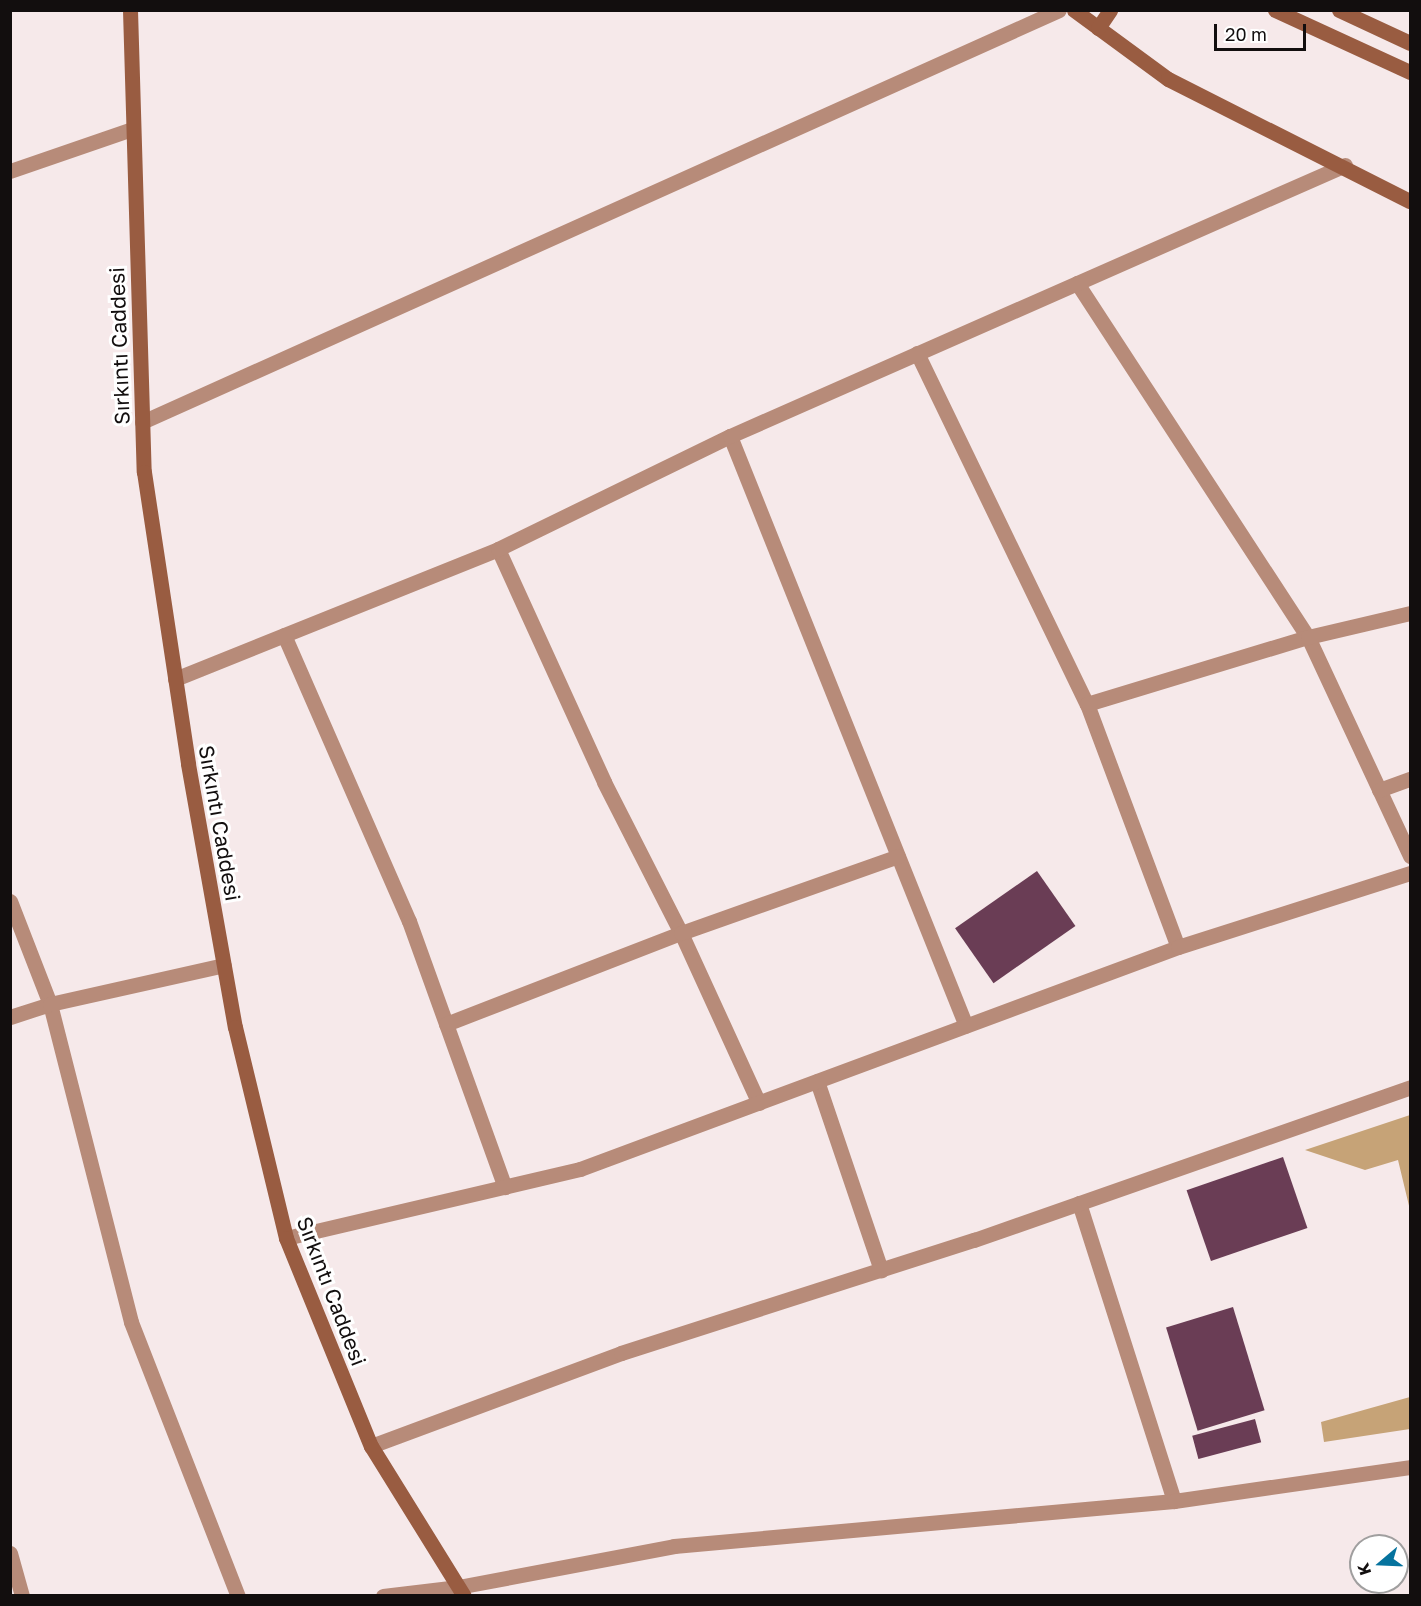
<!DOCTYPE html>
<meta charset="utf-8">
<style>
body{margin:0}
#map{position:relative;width:1421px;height:1606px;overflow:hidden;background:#f6e9ea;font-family:"Golos Text",sans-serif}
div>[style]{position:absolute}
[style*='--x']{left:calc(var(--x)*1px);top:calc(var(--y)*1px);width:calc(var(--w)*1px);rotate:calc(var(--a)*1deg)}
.forest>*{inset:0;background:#c6a377}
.building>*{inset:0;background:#6a3d55;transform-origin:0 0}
.street>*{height:15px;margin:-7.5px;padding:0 7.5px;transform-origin:7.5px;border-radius:7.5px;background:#b78b79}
.secondary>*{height:15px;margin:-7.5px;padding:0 7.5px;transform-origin:7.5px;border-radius:7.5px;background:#995c41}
span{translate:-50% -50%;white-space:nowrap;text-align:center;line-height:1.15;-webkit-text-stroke:6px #fff;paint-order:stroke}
.street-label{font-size:21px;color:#120e0e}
.frame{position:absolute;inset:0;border:12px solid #120e0e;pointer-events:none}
.north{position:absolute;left:1349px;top:1534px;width:60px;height:60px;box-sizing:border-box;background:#fff;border:2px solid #a09f9f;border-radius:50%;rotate:251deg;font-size:16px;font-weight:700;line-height:24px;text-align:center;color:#120e0e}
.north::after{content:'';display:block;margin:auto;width:21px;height:27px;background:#06739e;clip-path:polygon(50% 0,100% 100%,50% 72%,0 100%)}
.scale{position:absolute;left:1214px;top:24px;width:92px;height:27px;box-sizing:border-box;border:3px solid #120e0e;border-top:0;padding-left:8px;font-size:18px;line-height:21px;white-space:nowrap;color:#120e0e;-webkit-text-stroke:4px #fff;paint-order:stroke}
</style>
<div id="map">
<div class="forest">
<div style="clip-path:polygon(1410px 1115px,1410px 1210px,1398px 1160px,1365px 1170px,1305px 1150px)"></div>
<div style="clip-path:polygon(1410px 1397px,1410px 1429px,1324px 1442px,1321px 1422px)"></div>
</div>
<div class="building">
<div style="left:1037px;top:871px;width:67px;height:100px;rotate:55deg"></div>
<div style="left:1283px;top:1157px;width:75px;height:102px;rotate:71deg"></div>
<div style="left:1233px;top:1307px;width:108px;height:70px;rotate:73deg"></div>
<div style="left:1255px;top:1419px;width:24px;height:65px;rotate:75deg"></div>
</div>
<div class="street">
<div style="--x:10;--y:171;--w:129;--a:-19"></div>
<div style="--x:1077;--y:283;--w:423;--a:56.9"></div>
<div style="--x:1308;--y:637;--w:242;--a:65"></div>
<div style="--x:917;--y:353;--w:390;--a:64.2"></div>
<div style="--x:1087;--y:704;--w:259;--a:69.5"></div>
<div style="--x:142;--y:422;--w:1005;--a:-24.19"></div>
<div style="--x:730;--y:436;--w:635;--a:68.2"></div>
<div style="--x:498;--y:549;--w:256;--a:65.5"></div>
<div style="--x:604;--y:782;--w:169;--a:63"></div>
<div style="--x:681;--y:933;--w:187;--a:65.4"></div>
<div style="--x:284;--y:635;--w:312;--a:66.4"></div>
<div style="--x:409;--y:921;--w:283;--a:70.2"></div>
<div style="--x:175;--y:679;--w:348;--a:-21.9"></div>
<div style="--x:498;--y:549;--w:258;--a:-26"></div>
<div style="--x:730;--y:436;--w:672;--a:-23.78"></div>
<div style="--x:1087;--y:704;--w:231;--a:-16.9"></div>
<div style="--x:1308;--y:637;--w:105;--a:-13.2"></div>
<div style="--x:1379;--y:790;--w:33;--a:-20"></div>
<div style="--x:10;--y:901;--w:110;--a:68.8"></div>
<div style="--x:50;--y:1004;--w:328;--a:75.7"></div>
<div style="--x:131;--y:1322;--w:294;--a:68.7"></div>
<div style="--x:10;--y:1017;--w:42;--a:-18"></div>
<div style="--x:50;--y:1004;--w:178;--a:-12.6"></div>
<div style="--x:446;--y:1024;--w:252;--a:-21.2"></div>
<div style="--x:681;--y:933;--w:230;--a:-19.5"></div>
<div style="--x:817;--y:1081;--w:200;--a:71.3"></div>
<div style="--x:1079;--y:1203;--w:313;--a:72.3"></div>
<div style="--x:286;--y:1238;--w:302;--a:-13.2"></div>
<div style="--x:580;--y:1169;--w:638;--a:-20.37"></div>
<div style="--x:1178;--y:947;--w:244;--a:-17.7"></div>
<div style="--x:371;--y:1446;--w:267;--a:-20.4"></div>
<div style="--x:621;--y:1353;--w:371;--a:-17.8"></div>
<div style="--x:974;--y:1240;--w:462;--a:-19.3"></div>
<div style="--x:10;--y:1553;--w:45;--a:74.4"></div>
<div style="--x:383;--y:1596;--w:76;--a:-6.8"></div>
<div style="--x:458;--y:1587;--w:220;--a:-10.7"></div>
<div style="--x:674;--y:1546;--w:502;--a:-5.14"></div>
<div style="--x:1174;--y:1501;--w:238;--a:-8.2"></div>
</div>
<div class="secondary">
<div style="--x:130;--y:10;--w:462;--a:88.3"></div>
<div style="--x:144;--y:472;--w:295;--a:81.4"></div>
<div style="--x:188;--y:764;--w:267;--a:79.9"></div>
<div style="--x:235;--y:1027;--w:217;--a:76.4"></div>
<div style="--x:286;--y:1238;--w:225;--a:67.8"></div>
<div style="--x:371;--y:1446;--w:176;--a:58.2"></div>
<div style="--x:1074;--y:10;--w:117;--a:36.3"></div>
<div style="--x:1168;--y:79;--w:271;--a:26.8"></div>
<div style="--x:1275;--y:10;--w:149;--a:24.7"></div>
<div style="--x:1339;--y:10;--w:78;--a:24.9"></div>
<div style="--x:1098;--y:28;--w:22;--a:-56"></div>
</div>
<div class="street-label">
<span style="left:119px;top:346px;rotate:-92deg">Sırkıntı Caddesi</span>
<span style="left:220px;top:823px;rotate:80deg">Sırkıntı Caddesi</span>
<span style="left:332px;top:1291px;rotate:69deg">Sırkıntı Caddesi</span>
</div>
<div class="frame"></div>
<div class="north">K</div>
<div class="scale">20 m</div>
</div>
